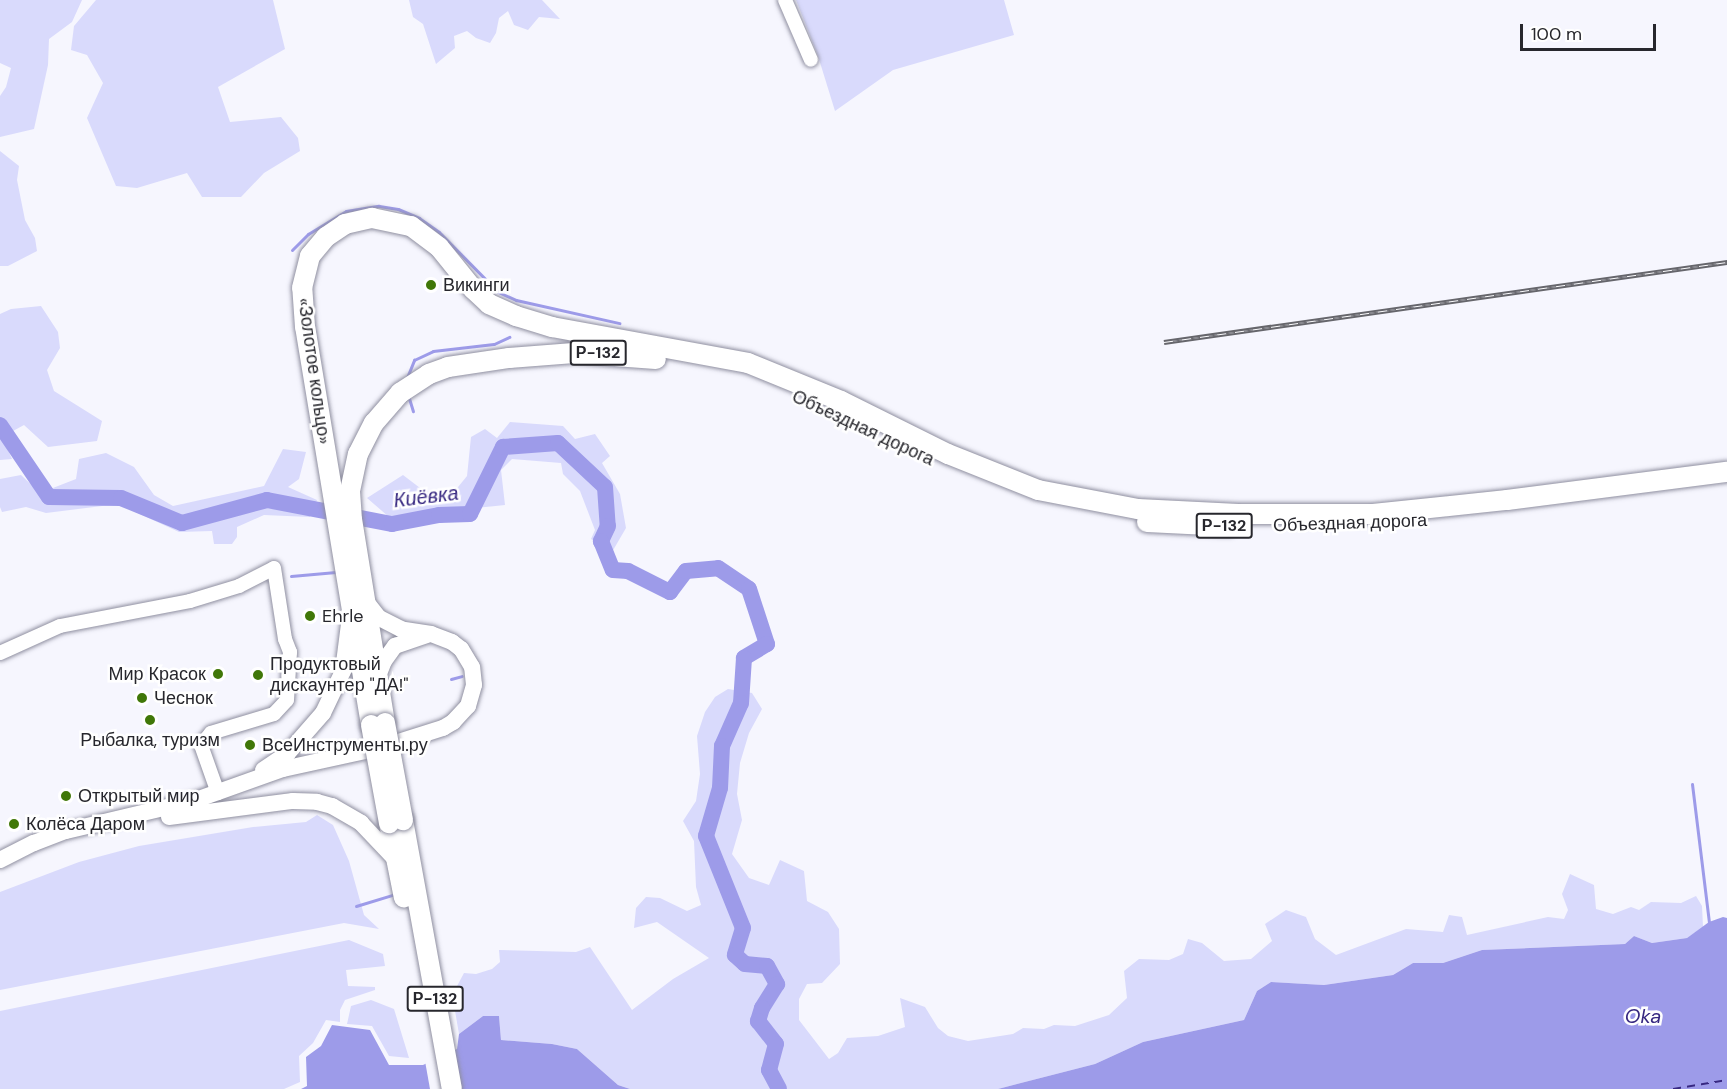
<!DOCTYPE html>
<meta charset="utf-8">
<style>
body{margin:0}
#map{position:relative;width:1727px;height:1089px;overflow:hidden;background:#f6f6fe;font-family:"DM Sans",sans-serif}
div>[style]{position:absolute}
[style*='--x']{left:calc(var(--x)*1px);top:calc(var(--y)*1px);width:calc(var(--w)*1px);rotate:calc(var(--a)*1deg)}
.green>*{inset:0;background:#d9dafc}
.water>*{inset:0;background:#9d9be9}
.pier>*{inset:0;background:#f6f6fe}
.stream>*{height:3px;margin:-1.5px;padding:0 1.5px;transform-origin:1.5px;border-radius:1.5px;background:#9d9be9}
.river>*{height:16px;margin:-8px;padding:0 8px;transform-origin:8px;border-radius:8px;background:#9d9be9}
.ferry>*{height:1.5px;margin-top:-0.75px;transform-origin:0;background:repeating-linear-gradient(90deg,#372881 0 8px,transparent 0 14px)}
.roads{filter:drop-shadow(0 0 2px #8f8fa0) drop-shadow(0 0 2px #8f8fa0)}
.minor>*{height:14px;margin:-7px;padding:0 7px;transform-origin:7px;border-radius:7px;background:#fff}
.major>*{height:16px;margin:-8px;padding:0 8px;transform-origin:8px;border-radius:8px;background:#fff}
.highway>*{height:20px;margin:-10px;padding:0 10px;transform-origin:10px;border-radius:10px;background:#fff}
.rail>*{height:5px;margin-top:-2.5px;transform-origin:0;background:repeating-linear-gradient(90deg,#fff 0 9px,#66666c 0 18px);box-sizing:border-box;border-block:2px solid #66666c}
.bridges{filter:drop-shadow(0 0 2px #8f8fa0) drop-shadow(0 0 2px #8f8fa0)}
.highway-bridge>*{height:20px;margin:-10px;padding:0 10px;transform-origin:10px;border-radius:10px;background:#fff}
.dots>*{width:16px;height:16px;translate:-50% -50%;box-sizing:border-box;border:3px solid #fff;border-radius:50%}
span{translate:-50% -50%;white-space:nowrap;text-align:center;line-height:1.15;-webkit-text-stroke:5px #fff;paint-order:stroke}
.shield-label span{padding:2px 4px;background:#fff;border:2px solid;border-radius:4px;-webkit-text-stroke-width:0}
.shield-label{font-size:16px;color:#27272d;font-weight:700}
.poi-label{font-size:18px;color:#27272d}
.left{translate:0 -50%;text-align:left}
.right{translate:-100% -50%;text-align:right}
.street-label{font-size:18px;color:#27272d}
.water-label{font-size:20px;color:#372881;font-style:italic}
.scale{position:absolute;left:1520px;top:24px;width:136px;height:27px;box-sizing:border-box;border:3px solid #27272d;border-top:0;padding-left:8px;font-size:18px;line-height:21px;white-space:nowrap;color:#27272d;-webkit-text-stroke:4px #fff;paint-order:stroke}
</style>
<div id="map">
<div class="green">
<div style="clip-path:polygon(0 0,82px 0,72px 22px,49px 39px,48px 65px,34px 129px,0 137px,0 96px,6px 87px,11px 68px,0 63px)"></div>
<div style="clip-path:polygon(96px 0,273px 0,285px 49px,218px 87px,230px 122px,281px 117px,298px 138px,300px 151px,264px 173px,241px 197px,202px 197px,187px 173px,137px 188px,116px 186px,87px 118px,103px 83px,87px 55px,71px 50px,74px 26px)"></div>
<div style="clip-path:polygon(409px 0,542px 0,560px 19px,539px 17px,528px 30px,514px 25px,508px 11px,499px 18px,496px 33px,490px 43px,476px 38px,467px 31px,454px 36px,455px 48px,436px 64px,423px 24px,413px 17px)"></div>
<div style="clip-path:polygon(796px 0,1004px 0,1014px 35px,893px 70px,835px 111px,818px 56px)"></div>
<div style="clip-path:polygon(0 151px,19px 166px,17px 180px,25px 220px,35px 238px,37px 251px,8px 266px,0 266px)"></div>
<div style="clip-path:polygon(41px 306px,58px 332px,60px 348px,47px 370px,54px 391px,102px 421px,97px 441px,48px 447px,24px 425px,2px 437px,12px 459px,0 460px,0 314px,11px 309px)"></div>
<div style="clip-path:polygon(510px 422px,563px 426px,575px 439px,595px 434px,610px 456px,602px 463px,620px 494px,626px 528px,612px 552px,591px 539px,595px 530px,580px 491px,563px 474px,561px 463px,512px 459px,501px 470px,505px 505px,389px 517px,367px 498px,403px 475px,424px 491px,454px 492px,467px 476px,471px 437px,485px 429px,497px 438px)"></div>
<div style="clip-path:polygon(283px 449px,306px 452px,299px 479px,288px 487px,317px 500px,310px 517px,264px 515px,237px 527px,237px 537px,232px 544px,214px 544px,212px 531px,179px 532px,118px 504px,46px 513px,26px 507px,2px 512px,0 507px,0 479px,21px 475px,40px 493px,76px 479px,79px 459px,106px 453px,134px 467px,154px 495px,173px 506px,264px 486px)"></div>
<div style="clip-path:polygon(728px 689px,752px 693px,762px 709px,749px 733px,740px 763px,737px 794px,742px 820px,732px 854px,749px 878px,769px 885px,780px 860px,804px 871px,807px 901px,828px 912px,839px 929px,840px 964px,822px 983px,807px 984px,799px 999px,799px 1020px,829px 1059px,838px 1053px,847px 1038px,878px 1036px,905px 1027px,900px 998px,925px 1007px,938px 1028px,948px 1036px,968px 1041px,1013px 1034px,1023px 1028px,1044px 1029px,1054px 1025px,1075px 1026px,1109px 1015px,1127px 998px,1124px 971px,1139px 959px,1169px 960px,1183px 954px,1188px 939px,1202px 943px,1224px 961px,1251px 959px,1272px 941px,1265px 924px,1286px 910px,1306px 917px,1315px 939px,1336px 955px,1406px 929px,1443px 932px,1449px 915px,1462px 917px,1467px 935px,1548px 917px,1564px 919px,1568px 910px,1562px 894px,1570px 874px,1594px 885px,1596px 909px,1613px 914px,1631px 907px,1639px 910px,1651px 902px,1681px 903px,1696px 896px,1702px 906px,1703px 927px,1687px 938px,1652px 943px,1634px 936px,1625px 944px,1482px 950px,1443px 963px,1413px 963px,1393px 975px,1324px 985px,1271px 982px,1257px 991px,1244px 1020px,1143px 1042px,1095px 1064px,998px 1089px,630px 1089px,618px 1085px,577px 1049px,552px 1044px,501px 1040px,499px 1016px,483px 1016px,459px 1034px,453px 999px,456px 988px,464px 973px,476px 974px,492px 969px,500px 962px,499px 950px,576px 952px,590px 947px,632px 1010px,673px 979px,709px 958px,657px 922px,634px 928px,636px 908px,646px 897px,660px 898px,687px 911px,701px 905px,696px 887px,694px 841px,683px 821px,696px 801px,700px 774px,697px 736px,705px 712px,715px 697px)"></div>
<div style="clip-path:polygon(317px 815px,333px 825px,349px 861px,364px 915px,379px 929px,344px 923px,0 990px,0 892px,79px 862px,139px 846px,253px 827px,306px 822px)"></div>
<div style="clip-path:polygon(349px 940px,383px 954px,385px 966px,346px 970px,348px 986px,375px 987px,375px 990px,345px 1000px,340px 1010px,340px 1022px,326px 1020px,313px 1043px,299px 1056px,300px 1082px,284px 1089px,0 1089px,0 1011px)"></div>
<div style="clip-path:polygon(371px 1000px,394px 1009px,409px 1058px,389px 1056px,372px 1026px,347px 1024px,351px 1006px)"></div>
</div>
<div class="water">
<div style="clip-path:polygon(1723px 917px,1727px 918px,1727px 1089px,998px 1089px,1095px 1064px,1143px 1042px,1244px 1020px,1257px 991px,1271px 982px,1324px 985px,1393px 975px,1413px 963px,1443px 963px,1482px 950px,1625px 944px,1634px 936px,1652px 943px,1687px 938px,1709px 922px)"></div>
<div style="clip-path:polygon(483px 1016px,499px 1016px,501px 1040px,552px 1044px,577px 1049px,618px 1085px,630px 1089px,301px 1089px,307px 1086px,306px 1057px,321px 1046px,332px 1025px,370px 1030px,389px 1065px,423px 1065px,457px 1049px,459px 1034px)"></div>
</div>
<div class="pier">
<div style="clip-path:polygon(454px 1047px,462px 1089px,430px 1089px,425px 1061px)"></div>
</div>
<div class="stream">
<div style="--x:292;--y:250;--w:23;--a:-45"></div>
<div style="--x:308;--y:234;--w:44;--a:-31.2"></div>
<div style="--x:346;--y:211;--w:33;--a:-9"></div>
<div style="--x:379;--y:206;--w:19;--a:9"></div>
<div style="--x:398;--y:209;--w:23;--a:23"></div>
<div style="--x:419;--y:218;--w:24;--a:35"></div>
<div style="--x:439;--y:232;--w:84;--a:45.5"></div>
<div style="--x:498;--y:292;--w:20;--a:24"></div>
<div style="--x:516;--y:300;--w:106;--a:12.6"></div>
<div style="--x:406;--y:380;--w:22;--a:-68"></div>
<div style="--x:414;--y:360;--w:21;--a:-25"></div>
<div style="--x:433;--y:351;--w:61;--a:-6.5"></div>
<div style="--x:494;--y:344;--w:17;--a:-25"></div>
<div style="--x:408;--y:395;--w:17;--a:73"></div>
<div style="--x:291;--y:576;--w:45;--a:-5.1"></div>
<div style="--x:451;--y:679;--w:11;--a:-15"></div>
<div style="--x:1692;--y:784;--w:139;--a:83"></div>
<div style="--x:356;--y:906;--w:39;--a:-17"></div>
</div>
<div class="river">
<div style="--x:0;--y:425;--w:87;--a:55.8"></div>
<div style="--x:49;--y:497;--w:72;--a:0.8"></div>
<div style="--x:121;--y:498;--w:66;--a:22.3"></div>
<div style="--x:182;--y:523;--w:88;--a:-15.1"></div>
<div style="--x:267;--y:500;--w:127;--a:10.9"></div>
<div style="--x:392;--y:524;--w:48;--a:-10.8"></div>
<div style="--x:439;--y:515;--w:31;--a:-2"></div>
<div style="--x:470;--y:514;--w:75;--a:-63.8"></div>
<div style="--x:503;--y:447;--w:55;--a:-4.2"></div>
<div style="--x:558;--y:443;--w:64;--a:43.1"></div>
<div style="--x:605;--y:487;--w:39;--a:86"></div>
<div style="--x:608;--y:526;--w:17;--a:115"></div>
<div style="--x:601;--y:541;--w:31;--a:68"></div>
<div style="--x:613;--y:570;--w:15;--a:4"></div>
<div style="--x:628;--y:571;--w:47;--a:26.6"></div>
<div style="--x:670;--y:592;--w:26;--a:-53"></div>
<div style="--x:686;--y:571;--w:32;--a:-5"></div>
<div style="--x:718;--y:568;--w:37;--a:34"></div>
<div style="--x:749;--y:589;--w:58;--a:71.9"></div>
<div style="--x:767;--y:644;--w:27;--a:149"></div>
<div style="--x:744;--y:658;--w:45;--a:93.8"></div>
<div style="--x:741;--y:703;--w:47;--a:113.8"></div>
<div style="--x:722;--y:746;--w:42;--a:92.7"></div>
<div style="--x:720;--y:788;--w:50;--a:106.3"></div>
<div style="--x:706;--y:836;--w:99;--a:68.1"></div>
<div style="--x:743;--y:928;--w:28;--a:107"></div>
<div style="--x:735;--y:955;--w:13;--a:42"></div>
<div style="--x:745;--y:964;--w:22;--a:5"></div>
<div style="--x:767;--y:966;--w:21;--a:61"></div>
<div style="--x:777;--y:984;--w:28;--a:122"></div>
<div style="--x:762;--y:1008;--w:14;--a:107"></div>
<div style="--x:758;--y:1021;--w:29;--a:52"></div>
<div style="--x:776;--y:1044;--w:27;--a:105"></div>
<div style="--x:769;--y:1070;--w:21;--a:62"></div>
</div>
<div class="ferry">
<div style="--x:1673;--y:1089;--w:55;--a:-9.5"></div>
</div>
<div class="roads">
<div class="minor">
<div style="--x:785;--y:0;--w:65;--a:66.6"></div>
<div style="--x:0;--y:653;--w:66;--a:-24.2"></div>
<div style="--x:60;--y:626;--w:132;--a:-10.9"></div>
<div style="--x:190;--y:601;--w:51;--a:-17"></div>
<div style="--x:239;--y:586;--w:39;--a:-27"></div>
<div style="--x:274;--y:568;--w:72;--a:81.2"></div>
<div style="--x:285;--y:639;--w:14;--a:69"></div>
<div style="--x:290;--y:652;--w:48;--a:93.6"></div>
<div style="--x:287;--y:700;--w:19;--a:133"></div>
<div style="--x:274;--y:714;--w:66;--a:163.2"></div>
<div style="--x:211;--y:733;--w:16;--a:130"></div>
<div style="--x:201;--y:745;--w:51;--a:70.5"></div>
</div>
<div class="major">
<div style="--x:377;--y:679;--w:19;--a:-69"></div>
<div style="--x:384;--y:661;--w:19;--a:-54"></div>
<div style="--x:395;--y:646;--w:34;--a:-19"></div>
<div style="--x:263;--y:770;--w:30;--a:-34"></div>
<div style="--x:288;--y:753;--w:53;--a:-48.8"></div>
<div style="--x:323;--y:713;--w:47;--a:-64.5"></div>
<div style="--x:343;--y:671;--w:47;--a:-82.7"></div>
<div style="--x:169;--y:817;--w:125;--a:-7.4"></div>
<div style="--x:293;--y:801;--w:24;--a:2"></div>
<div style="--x:317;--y:802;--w:16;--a:15"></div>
<div style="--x:332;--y:806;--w:34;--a:30"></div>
<div style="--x:361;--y:823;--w:51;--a:46.6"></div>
<div style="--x:0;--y:860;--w:38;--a:-27"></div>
<div style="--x:34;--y:843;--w:34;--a:-21"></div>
<div style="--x:66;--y:831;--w:130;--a:-13.3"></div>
<div style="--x:193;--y:801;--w:96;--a:-19.6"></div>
<div style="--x:283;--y:769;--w:102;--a:-12.4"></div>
<div style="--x:383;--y:747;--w:63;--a:-17.6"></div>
<div style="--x:443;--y:728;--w:12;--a:-31"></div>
<div style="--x:453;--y:722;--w:22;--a:-47"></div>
<div style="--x:468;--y:706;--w:22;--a:-74"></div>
<div style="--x:474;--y:685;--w:18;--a:-96"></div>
<div style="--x:472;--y:667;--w:21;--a:-121"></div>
<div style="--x:461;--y:649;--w:11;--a:-142"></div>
<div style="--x:452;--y:642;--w:22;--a:-159"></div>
<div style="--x:431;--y:634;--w:30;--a:-171"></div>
<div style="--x:401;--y:629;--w:25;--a:-153"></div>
<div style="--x:379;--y:618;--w:23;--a:-128"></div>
</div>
<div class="highway">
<div style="--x:1147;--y:522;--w:82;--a:2.8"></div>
<div style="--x:385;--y:723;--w:206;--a:-99.2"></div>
<div style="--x:352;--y:520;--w:29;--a:-94"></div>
<div style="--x:350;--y:491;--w:38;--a:-78"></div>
<div style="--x:358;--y:454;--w:35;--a:-63"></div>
<div style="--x:374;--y:423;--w:40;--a:-49"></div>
<div style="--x:400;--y:393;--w:35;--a:-33"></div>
<div style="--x:429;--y:374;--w:20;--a:-20"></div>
<div style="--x:448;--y:367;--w:62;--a:-8.4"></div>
<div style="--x:509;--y:358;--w:65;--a:-4.4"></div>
<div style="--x:574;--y:353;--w:82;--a:4.2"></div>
<div style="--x:371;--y:725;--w:403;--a:-99.4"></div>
<div style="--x:305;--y:327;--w:39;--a:-94"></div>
<div style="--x:302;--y:288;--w:33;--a:-76"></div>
<div style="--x:310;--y:256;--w:25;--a:-50"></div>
<div style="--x:326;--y:237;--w:23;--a:-34"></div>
<div style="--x:345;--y:224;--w:28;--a:-13"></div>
<div style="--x:372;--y:218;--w:40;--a:12"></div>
<div style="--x:411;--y:226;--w:35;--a:37"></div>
<div style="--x:439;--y:247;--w:54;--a:51"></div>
<div style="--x:473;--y:289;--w:22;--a:43"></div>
<div style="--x:489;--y:304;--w:30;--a:24"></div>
<div style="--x:516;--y:316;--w:38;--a:17"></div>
<div style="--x:552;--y:327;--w:199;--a:10.4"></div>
<div style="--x:748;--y:363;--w:100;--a:22.2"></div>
<div style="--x:841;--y:401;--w:119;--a:26.4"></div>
<div style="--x:948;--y:454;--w:97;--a:21.8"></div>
<div style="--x:1038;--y:490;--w:102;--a:10.8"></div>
<div style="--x:1138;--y:509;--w:100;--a:2.9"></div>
<div style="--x:1238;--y:514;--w:135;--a:0"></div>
<div style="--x:1373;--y:514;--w:135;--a:-6"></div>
<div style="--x:1507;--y:500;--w:222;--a:-7.3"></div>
<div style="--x:403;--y:820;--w:273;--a:79.7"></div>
<div style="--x:389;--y:823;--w:76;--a:78.7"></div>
</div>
</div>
<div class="rail">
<div style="--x:1164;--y:342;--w:569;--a:-8.09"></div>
</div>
<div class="bridges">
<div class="highway-bridge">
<div style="--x:385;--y:723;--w:99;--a:79.5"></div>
<div style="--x:371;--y:725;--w:100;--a:79.6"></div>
</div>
</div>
<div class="dots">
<div style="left:431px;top:285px;background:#407708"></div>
<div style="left:310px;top:616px;background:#407708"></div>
<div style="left:218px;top:674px;background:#407708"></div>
<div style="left:258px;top:675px;background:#407708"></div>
<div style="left:142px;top:698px;background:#407708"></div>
<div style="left:150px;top:720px;background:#407708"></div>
<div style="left:250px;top:745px;background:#407708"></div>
<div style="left:66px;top:796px;background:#407708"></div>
<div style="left:14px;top:824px;background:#407708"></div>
</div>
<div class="shield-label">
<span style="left:598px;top:353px">Р-132</span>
<span style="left:1224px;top:526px">Р-132</span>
<span style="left:435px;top:999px">Р-132</span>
</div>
<div class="poi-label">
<span class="left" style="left:443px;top:285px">Викинги</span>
<span class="left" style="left:322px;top:616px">Ehrle</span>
<span class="left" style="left:270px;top:675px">Продуктовый<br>дискаунтер "ДА!"</span>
<span class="right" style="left:206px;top:674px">Мир Красок</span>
<span class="left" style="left:154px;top:698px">Чеснок</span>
<span style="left:150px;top:740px">Рыбалка, туризм</span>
<span class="left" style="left:262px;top:745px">ВсеИнструменты.ру</span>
<span class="left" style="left:78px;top:796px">Открытый мир</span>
<span class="left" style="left:26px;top:824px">Колёса Даром</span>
</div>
<div class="street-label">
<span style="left:314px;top:371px;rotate:82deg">«Золотое кольцо»</span>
<span style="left:863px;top:428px;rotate:25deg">Объездная дорога</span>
<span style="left:1350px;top:523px;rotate:-2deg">Объездная дорога</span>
</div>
<div class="water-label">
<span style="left:426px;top:497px;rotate:-7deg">Киёвка</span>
<span style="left:1643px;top:1016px">Oka</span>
</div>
<div class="scale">100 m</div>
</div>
